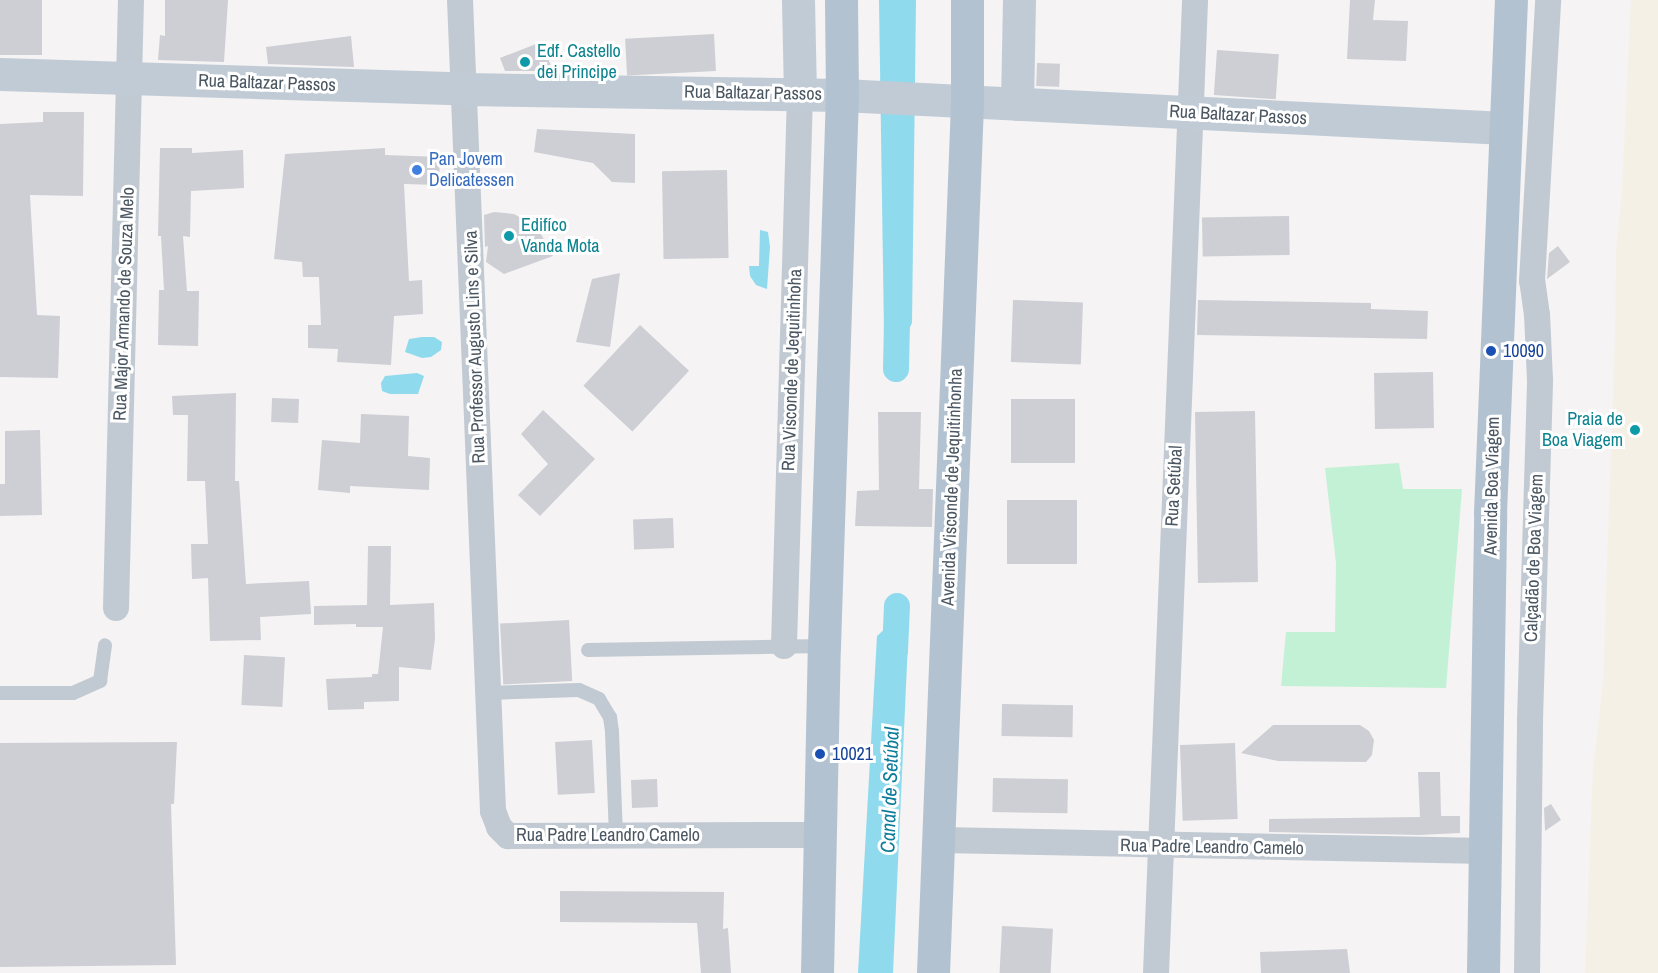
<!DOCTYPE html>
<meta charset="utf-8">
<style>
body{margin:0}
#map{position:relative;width:1658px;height:973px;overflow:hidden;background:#f5f3f3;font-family:"Archivo Narrow",sans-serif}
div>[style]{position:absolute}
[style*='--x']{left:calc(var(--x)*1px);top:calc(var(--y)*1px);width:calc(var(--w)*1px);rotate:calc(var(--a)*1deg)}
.green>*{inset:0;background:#c3f1d5}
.sand>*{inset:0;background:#f5f0e5}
.water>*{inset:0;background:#90daee}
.canal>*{height:26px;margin:-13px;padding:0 13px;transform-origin:13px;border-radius:13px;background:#90daee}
.building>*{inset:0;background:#cdcfd5;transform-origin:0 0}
.lane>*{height:14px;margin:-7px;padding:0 7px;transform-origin:7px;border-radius:7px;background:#c1cad2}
.street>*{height:26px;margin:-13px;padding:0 13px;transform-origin:13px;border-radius:13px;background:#c1cad2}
.secondary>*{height:33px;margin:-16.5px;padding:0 16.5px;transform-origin:16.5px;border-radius:16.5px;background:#c1cbd6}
.primary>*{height:33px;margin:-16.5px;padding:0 16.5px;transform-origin:16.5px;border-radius:16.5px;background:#b3c2d1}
.dots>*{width:16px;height:16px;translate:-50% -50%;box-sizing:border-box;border:3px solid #fff;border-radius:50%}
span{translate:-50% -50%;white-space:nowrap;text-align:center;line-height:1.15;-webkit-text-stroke:6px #fff;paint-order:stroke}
.culture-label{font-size:18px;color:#0d838f}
.left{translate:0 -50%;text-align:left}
.right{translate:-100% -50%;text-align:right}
.street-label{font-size:18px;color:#4a5661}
.shop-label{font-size:18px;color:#366cbe}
.transit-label{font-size:18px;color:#164399}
.water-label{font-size:20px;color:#0c7c9b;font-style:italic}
</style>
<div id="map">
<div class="green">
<div style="clip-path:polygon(1399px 463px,1403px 489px,1462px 489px,1446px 688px,1281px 686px,1286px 632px,1335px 632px,1336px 563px,1325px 468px)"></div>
</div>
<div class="sand">
<div style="clip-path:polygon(1631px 0,1658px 0,1658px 973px,1585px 973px,1593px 770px,1603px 683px,1615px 339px,1616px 251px,1622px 191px)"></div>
</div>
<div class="water">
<div style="clip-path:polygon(879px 0,916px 0,912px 323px,896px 356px,884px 332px)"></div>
<div style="clip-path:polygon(760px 230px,768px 232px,770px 247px,767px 289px,756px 285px,750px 276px,749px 266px,759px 266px)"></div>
<div style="clip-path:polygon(422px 337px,434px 337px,442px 342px,441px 350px,431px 357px,422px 358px,405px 352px,409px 339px)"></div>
<div style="clip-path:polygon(417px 373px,424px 376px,418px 394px,390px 394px,382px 391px,381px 383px,385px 376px)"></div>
<div style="clip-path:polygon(897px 618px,908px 642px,893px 973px,858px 973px,877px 636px)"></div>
</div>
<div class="canal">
<div style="--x:896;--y:369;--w:48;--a:-88.8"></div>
<div style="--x:895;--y:651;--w:45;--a:-87.5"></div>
</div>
<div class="building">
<div style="left:0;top:0;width:42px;height:55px"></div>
<div style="clip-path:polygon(165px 0,228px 0,224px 62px,158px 60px,160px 35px,165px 36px)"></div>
<div style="clip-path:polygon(1350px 0,1375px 0,1373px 20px,1408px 21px,1406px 61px,1347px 59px)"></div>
<div style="left:714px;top:34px;width:37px;height:89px;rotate:87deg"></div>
<div style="clip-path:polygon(351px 36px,354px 67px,268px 64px,266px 47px)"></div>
<div style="clip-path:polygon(541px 42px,551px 66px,537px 71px,505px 71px,500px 58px)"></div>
<div style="left:1217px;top:50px;width:62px;height:45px;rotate:4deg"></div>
<div style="left:1037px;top:63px;width:23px;height:23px;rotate:2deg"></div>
<div style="clip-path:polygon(43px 112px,84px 112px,83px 196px,30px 195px,37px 315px,60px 316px,58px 378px,0 377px,0 124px,43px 122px)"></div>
<div style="clip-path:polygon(537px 129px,635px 134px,635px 183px,612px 182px,593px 163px,534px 152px)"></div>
<div style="clip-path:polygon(160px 148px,192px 148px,192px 153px,243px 150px,244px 188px,191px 191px,190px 237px,183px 236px,187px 291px,199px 291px,198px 346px,158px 345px,159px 290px,164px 290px,161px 236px,158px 236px)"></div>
<div style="clip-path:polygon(385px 148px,385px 155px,440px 157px,439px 185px,404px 184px,409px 281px,422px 280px,423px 314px,394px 316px,391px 365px,337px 362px,338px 349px,308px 348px,308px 325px,321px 325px,319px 277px,303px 277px,302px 262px,274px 259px,285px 154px)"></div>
<div style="left:727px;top:170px;width:88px;height:65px;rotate:89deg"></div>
<div style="clip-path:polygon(494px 212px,514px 214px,537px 227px,553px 256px,504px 274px,486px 262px,488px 246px,485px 247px,484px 215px)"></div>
<div style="left:1289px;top:216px;width:39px;height:87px;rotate:89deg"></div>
<div style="clip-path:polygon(1558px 246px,1570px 262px,1547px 279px,1549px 253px)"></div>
<div style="clip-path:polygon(620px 273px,610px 347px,576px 342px,592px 279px)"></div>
<div style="left:1013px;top:300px;width:70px;height:62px;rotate:2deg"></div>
<div style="clip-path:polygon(1198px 300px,1371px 303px,1371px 309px,1428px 311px,1427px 339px,1197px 335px)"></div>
<div style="left:640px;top:325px;width:67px;height:83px;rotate:43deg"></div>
<div style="left:1433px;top:372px;width:56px;height:59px;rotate:89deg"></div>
<div style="clip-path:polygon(236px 393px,235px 481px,239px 481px,246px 584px,309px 581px,311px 614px,260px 617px,261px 640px,210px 641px,208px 578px,192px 579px,191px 544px,208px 544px,205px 481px,187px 481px,188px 415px,173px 415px,172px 396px)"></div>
<div style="left:272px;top:398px;width:27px;height:24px;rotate:2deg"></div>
<div style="left:1011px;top:399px;width:64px;height:64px"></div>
<div style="clip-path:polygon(543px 410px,595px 459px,540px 516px,518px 495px,548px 464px,521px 434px)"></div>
<div style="left:1255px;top:411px;width:171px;height:60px;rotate:89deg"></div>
<div style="clip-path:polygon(878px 412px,921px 412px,919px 489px,933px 489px,932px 527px,855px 526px,857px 491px,879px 490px)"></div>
<div style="clip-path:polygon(361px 414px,409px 416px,408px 456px,430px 458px,429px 490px,350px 486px,350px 493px,318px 490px,322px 440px,360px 443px)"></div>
<div style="clip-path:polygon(40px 430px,42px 515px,0 516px,0 484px,5px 484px,5px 431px)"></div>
<div style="left:1007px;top:500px;width:70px;height:64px"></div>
<div style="left:673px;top:518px;width:30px;height:40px;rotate:88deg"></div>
<div style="clip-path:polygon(368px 546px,391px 546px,390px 605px,434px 603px,435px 639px,431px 670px,399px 667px,399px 701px,364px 702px,364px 709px,328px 710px,326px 679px,372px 677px,372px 674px,378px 674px,383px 627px,356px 627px,356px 624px,314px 625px,314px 606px,367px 605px)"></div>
<div style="left:569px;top:620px;width:61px;height:69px;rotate:87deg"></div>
<div style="left:244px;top:655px;width:41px;height:50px;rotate:3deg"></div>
<div style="left:1002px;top:704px;width:71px;height:32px;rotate:1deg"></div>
<div style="clip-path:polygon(1273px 725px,1360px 725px,1369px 731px,1374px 740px,1372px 755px,1366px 762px,1278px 761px,1241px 753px)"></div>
<div style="left:592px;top:740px;width:53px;height:37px;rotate:87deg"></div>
<div style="clip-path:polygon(177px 742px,174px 804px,171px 804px,176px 965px,0 967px,0 743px)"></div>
<div style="left:1235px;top:743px;width:76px;height:55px;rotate:88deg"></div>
<div style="clip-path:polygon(1418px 772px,1440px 772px,1441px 816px,1460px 816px,1460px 833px,1419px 835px,1269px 832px,1269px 819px,1420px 817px)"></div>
<div style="left:993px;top:778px;width:75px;height:34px;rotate:1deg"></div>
<div style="left:657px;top:779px;width:28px;height:26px;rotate:88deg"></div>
<div style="clip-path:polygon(1551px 804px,1561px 820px,1545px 831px,1544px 808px)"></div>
<div style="clip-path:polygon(560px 891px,724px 892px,723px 929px,728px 928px,731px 973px,701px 973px,697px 923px,560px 922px)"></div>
<div style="left:1002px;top:926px;width:51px;height:47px;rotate:3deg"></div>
<div style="clip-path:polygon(1347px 949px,1350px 973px,1261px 973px,1260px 952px)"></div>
</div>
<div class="lane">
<div style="--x:588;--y:650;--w:236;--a:-1"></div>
<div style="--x:0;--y:693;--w:73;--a:0"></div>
<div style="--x:73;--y:693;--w:30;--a:-24"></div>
<div style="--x:100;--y:681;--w:36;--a:-82"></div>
<div style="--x:489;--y:693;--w:90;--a:-1.9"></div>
<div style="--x:579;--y:690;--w:22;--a:24"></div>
<div style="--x:599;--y:699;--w:21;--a:59"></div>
<div style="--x:610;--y:717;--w:15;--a:82"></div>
<div style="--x:612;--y:732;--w:102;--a:87.8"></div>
</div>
<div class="street">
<div style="--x:460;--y:0;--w:812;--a:87.67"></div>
<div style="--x:493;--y:811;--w:17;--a:69"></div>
<div style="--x:499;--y:827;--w:13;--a:45"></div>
<div style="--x:508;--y:836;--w:313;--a:-0.2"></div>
<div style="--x:116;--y:608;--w:608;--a:-88.59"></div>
<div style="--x:784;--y:646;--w:552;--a:-88.34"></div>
<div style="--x:939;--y:840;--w:547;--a:1.15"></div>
<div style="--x:1156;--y:973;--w:974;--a:-87.7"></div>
<div style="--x:1527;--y:973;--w:253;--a:-89.3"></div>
<div style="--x:1530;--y:720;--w:340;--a:-88.3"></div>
<div style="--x:1540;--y:380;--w:65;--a:-92.6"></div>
<div style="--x:1537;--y:315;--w:34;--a:-98"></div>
<div style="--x:1532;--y:281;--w:281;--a:-86.7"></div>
</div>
<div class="secondary">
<div style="--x:798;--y:0;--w:94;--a:88.8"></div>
<div style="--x:0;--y:74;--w:465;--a:1.8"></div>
<div style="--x:465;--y:89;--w:377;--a:0.9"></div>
<div style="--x:842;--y:95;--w:664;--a:2.85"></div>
<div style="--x:1017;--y:104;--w:104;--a:-88.9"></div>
</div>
<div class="primary">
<div style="--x:817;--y:973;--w:327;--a:-88.8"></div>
<div style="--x:824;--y:646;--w:551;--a:-88.13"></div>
<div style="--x:842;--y:95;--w:95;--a:-90.6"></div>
<div style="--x:933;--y:973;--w:872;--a:-87.76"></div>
<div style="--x:967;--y:102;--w:102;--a:-90"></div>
<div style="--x:1483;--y:973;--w:460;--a:-89.1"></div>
<div style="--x:1490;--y:513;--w:513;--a:-87.66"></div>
</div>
<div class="dots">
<div style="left:525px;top:62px;background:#0f9aa8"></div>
<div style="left:417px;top:170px;background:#3f7fe0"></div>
<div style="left:509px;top:236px;background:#0f9aa8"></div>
<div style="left:1491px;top:351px;background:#1a4fb4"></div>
<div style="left:1635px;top:430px;background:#0f9aa8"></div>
<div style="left:820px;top:754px;background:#1a4fb4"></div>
</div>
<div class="culture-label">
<span class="left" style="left:537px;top:62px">Edf. Castello<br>dei Principe</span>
<span class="left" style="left:521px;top:236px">Edifíco<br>Vanda Mota</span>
<span class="right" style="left:1623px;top:430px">Praia de<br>Boa Viagem</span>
</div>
<div class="street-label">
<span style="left:267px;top:83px;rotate:2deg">Rua Baltazar Passos</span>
<span style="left:753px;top:93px;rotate:1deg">Rua Baltazar Passos</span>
<span style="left:1238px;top:115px;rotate:3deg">Rua Baltazar Passos</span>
<span style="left:124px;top:304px;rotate:-88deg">Rua Major Armando de Souza Melo</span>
<span style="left:475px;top:347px;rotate:-92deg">Rua Professor Augusto Lins e Silva</span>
<span style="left:792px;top:370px;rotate:-88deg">Rua Visconde de Jequitinhoha</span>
<span style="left:1174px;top:486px;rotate:-87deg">Rua Setúbal</span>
<span style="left:1492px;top:486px;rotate:-89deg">Avenida Boa Viagem</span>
<span style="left:952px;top:487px;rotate:-88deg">Avenida Visconde de Jequitinhonha</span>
<span style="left:1534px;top:558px;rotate:-88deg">Calçadão de Boa Viagem</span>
<span style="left:608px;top:835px">Rua Padre Leandro Camelo</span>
<span style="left:1212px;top:847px;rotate:1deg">Rua Padre Leandro Camelo</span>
</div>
<div class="shop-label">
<span class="left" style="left:429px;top:170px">Pan Jovem<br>Delicatessen</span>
</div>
<div class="transit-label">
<span class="left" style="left:1503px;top:351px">10090</span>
<span class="left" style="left:832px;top:754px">10021</span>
</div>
<div class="water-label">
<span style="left:889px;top:790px;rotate:-88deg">Canal de Setúbal</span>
</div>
</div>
